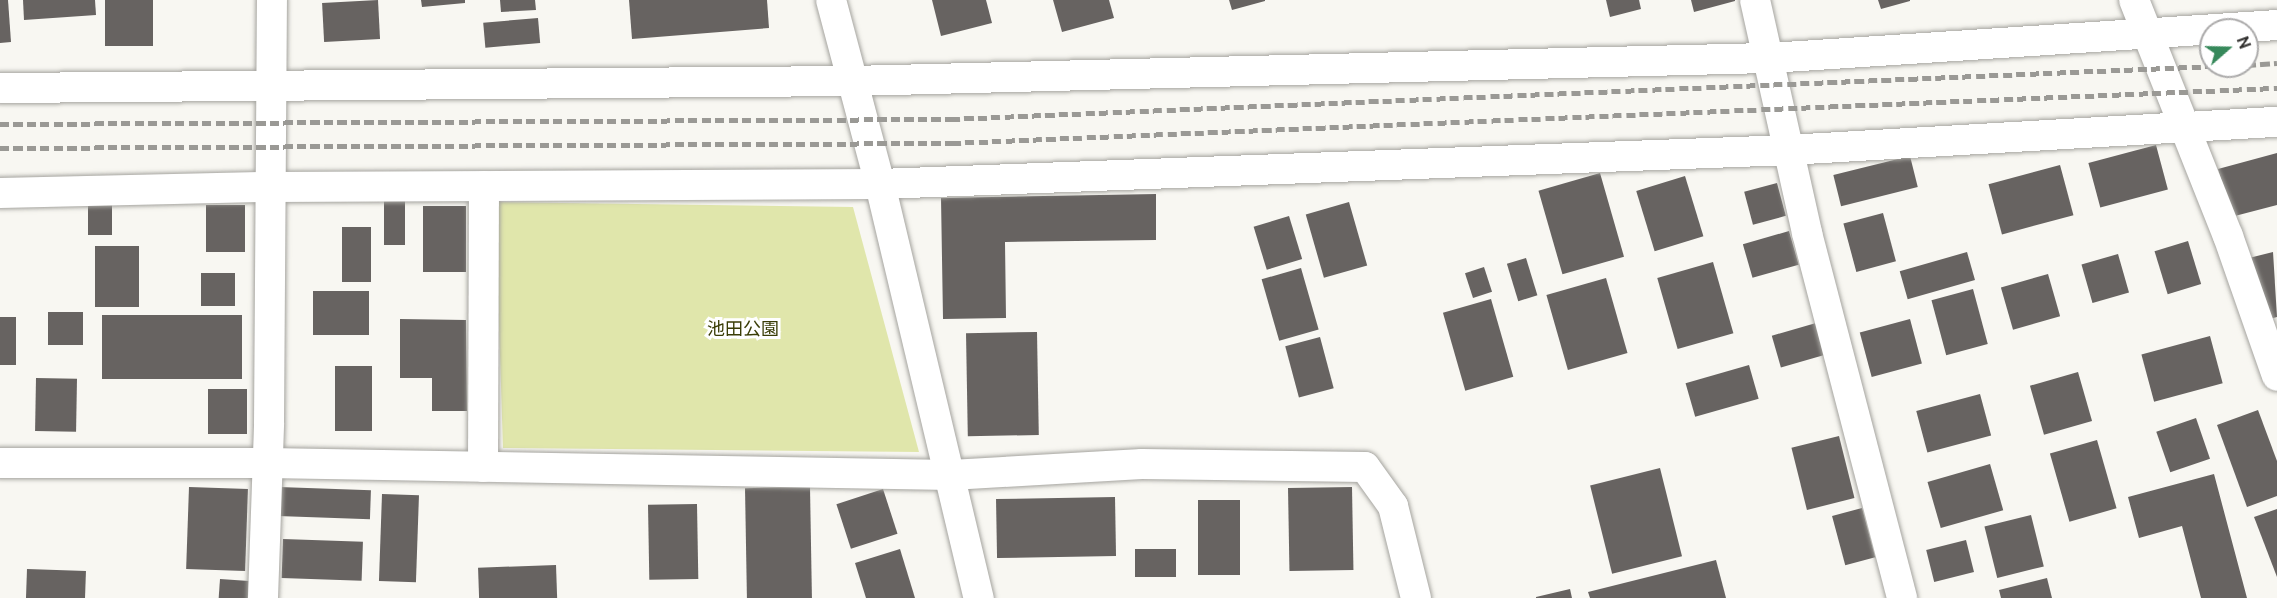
<!DOCTYPE html>
<meta charset="utf-8">
<style>
body{margin:0}
#map{position:relative;width:2277px;height:598px;overflow:hidden;background:#f8f7f2;font-family:Ubuntu,"Noto Sans JP",sans-serif}
div>[style]{position:absolute}
[style*='--x']{left:calc(var(--x)*1px);top:calc(var(--y)*1px);width:calc(var(--w)*1px);rotate:calc(var(--a)*1deg)}
.green>*{inset:0;background:#e0e6ab}
.building>*{inset:0;background:#676361;transform-origin:0 0}
.roads{filter:drop-shadow(0 0 2px #a5a49f) drop-shadow(0 0 2px #a5a49f)}
.street>*{height:30px;margin:-15px;padding:0 15px;transform-origin:15px;border-radius:15px;background:#fff}
.rail>*{height:4.5px;margin-top:-2.25px;transform-origin:0;background:repeating-linear-gradient(90deg,#9a9995 0 9px,transparent 0 13.5px)}
span{translate:-50% -50%;white-space:nowrap;text-align:center;line-height:1.15;-webkit-text-stroke:6px #fff;paint-order:stroke}
.park-label{font-size:18px;color:#3a3d06}
.north{position:absolute;left:2199px;top:18px;width:60px;height:60px;box-sizing:border-box;background:#fff;border:2px solid #acabab;border-radius:50%;rotate:70deg;font-size:16px;font-weight:700;line-height:24px;text-align:center;color:#2f2e2c}
.north::after{content:'';display:block;margin:auto;width:21px;height:27px;background:#37895b;clip-path:polygon(50% 0,100% 100%,50% 72%,0 100%)}
</style>
<div id="map">
<div class="green">
<div style="clip-path:polygon(495px 202px,853px 207px,919px 452px,503px 448px)"></div>
</div>
<div class="building">
<div style="clip-path:polygon(0 0,8px 0,11px 42px,0 43px)"></div>
<div style="clip-path:polygon(23px 0,95px 0,96px 15px,24px 20px)"></div>
<div style="left:105px;top:0;width:48px;height:46px"></div>
<div style="left:378px;top:0;width:39px;height:56px;rotate:87deg"></div>
<div style="clip-path:polygon(421px 0,465px 0,465px 3px,422px 7px)"></div>
<div style="clip-path:polygon(500px 0,535px 0,536px 10px,501px 12px)"></div>
<div style="clip-path:polygon(629px 0,767px 0,769px 28px,632px 39px)"></div>
<div style="clip-path:polygon(932px 0,986px 0,992px 23px,941px 36px)"></div>
<div style="clip-path:polygon(1053px 0,1109px 0,1114px 18px,1062px 32px)"></div>
<div style="clip-path:polygon(1229px 0,1265px 0,1265px 1px,1232px 10px)"></div>
<div style="clip-path:polygon(1606px 0,1639px 0,1641px 9px,1610px 17px)"></div>
<div style="clip-path:polygon(1691px 0,1735px 0,1735px 1px,1694px 12px)"></div>
<div style="clip-path:polygon(1878px 0,1910px 0,1910px 1px,1881px 9px)"></div>
<div style="left:538px;top:18px;width:25px;height:55px;rotate:85deg"></div>
<div style="left:2156px;top:145px;width:46px;height:70px;rotate:75deg"></div>
<div style="clip-path:polygon(2277px 153px,2277px 205px,2231px 217px,2218px 169px)"></div>
<div style="left:1910px;top:156px;width:32px;height:79px;rotate:76deg"></div>
<div style="left:2060px;top:165px;width:52px;height:74px;rotate:75deg"></div>
<div style="left:1600px;top:173px;width:87px;height:64px;rotate:74deg"></div>
<div style="left:1685px;top:176px;width:63px;height:51px;rotate:73deg"></div>
<div style="left:1777px;top:183px;width:34px;height:34px;rotate:75deg"></div>
<div style="left:384px;top:194px;width:21px;height:51px"></div>
<div style="clip-path:polygon(1156px 194px,1156px 240px,1005px 242px,1006px 318px,943px 319px,941px 198px)"></div>
<div style="left:1349px;top:202px;width:66px;height:45px;rotate:74deg"></div>
<div style="left:88px;top:205px;width:24px;height:30px"></div>
<div style="left:206px;top:205px;width:39px;height:47px"></div>
<div style="left:423px;top:206px;width:43px;height:66px"></div>
<div style="left:1883px;top:213px;width:50px;height:41px;rotate:75deg"></div>
<div style="left:1289px;top:216px;width:45px;height:37px;rotate:73deg"></div>
<div style="left:342px;top:227px;width:29px;height:55px"></div>
<div style="left:1789px;top:231px;width:35px;height:48px;rotate:74deg"></div>
<div style="left:2188px;top:241px;width:45px;height:35px;rotate:73deg"></div>
<div style="left:95px;top:246px;width:44px;height:61px"></div>
<div style="left:1967px;top:252px;width:29px;height:70px;rotate:74deg"></div>
<div style="clip-path:polygon(2273px 252px,2277px 317px,2266px 320px,2249px 258px)"></div>
<div style="left:2118px;top:254px;width:40px;height:38px;rotate:74deg"></div>
<div style="left:1526px;top:258px;width:39px;height:20px;rotate:73deg"></div>
<div style="left:1713px;top:262px;width:74px;height:58px;rotate:74deg"></div>
<div style="left:1484px;top:267px;width:26px;height:20px;rotate:72deg"></div>
<div style="left:1301px;top:268px;width:64px;height:41px;rotate:74deg"></div>
<div style="left:201px;top:273px;width:34px;height:33px"></div>
<div style="left:2048px;top:274px;width:44px;height:49px;rotate:74deg"></div>
<div style="left:1606px;top:278px;width:78px;height:62px;rotate:74deg"></div>
<div style="left:1973px;top:289px;width:57px;height:43px;rotate:75deg"></div>
<div style="left:313px;top:291px;width:56px;height:44px"></div>
<div style="left:1491px;top:299px;width:81px;height:50px;rotate:74deg"></div>
<div style="left:48px;top:312px;width:35px;height:33px"></div>
<div style="left:102px;top:315px;width:140px;height:64px"></div>
<div style="left:0;top:317px;width:16px;height:48px"></div>
<div style="clip-path:polygon(400px 319px,466px 320px,467px 411px,432px 411px,432px 378px,400px 378px)"></div>
<div style="left:1910px;top:319px;width:46px;height:52px;rotate:75deg"></div>
<div style="left:1816px;top:323px;width:33px;height:46px;rotate:74deg"></div>
<div style="left:1037px;top:332px;width:103px;height:71px;rotate:89deg"></div>
<div style="left:2210px;top:336px;width:49px;height:71px;rotate:75deg"></div>
<div style="left:1320px;top:337px;width:53px;height:36px;rotate:75deg"></div>
<div style="left:1749px;top:365px;width:35px;height:66px;rotate:74deg"></div>
<div style="left:335px;top:366px;width:37px;height:65px"></div>
<div style="left:2078px;top:372px;width:51px;height:50px;rotate:74deg"></div>
<div style="left:36px;top:378px;width:41px;height:53px;rotate:1deg"></div>
<div style="left:208px;top:389px;width:39px;height:45px"></div>
<div style="left:1980px;top:394px;width:43px;height:66px;rotate:75deg"></div>
<div style="clip-path:polygon(2258px 410px,2277px 461px,2277px 496px,2247px 507px,2217px 425px)"></div>
<div style="left:2196px;top:418px;width:43px;height:42px;rotate:71deg"></div>
<div style="left:1839px;top:436px;width:64px;height:49px;rotate:76deg"></div>
<div style="left:2097px;top:440px;width:71px;height:49px;rotate:74deg"></div>
<div style="left:1990px;top:464px;width:48px;height:65px;rotate:74deg"></div>
<div style="left:1660px;top:468px;width:91px;height:72px;rotate:76deg"></div>
<div style="clip-path:polygon(2214px 474px,2247px 598px,2201px 598px,2182px 526px,2139px 538px,2128px 497px)"></div>
<div style="left:189px;top:487px;width:59px;height:82px;rotate:2deg"></div>
<div style="left:279px;top:487px;width:92px;height:29px;rotate:2deg"></div>
<div style="left:810px;top:487px;width:111px;height:65px;rotate:89deg"></div>
<div style="left:1352px;top:487px;width:83px;height:64px;rotate:89deg"></div>
<div style="left:883px;top:489px;width:47px;height:49px;rotate:72deg"></div>
<div style="left:382px;top:494px;width:37px;height:87px;rotate:2deg"></div>
<div style="left:1115px;top:497px;width:59px;height:119px;rotate:89deg"></div>
<div style="left:1198px;top:500px;width:42px;height:75px"></div>
<div style="left:697px;top:504px;width:75px;height:49px;rotate:89deg"></div>
<div style="left:1862px;top:508px;width:51px;height:31px;rotate:75deg"></div>
<div style="clip-path:polygon(2277px 509px,2277px 577px,2254px 517px)"></div>
<div style="left:2031px;top:515px;width:53px;height:48px;rotate:76deg"></div>
<div style="left:283px;top:539px;width:80px;height:39px;rotate:2deg"></div>
<div style="left:1966px;top:540px;width:33px;height:41px;rotate:76deg"></div>
<div style="clip-path:polygon(900px 549px,915px 598px,866px 598px,855px 563px)"></div>
<div style="left:1176px;top:549px;width:28px;height:41px;rotate:90deg"></div>
<div style="clip-path:polygon(1716px 560px,1726px 598px,1590px 598px,1588px 592px)"></div>
<div style="left:556px;top:565px;width:33px;height:78px;rotate:88deg"></div>
<div style="left:27px;top:569px;width:59px;height:29px;rotate:2deg"></div>
<div style="clip-path:polygon(2047px 578px,2052px 598px,2001px 598px,1999px 590px)"></div>
<div style="left:220px;top:579px;width:29px;height:19px;rotate:4deg"></div>
<div style="clip-path:polygon(1570px 589px,1572px 598px,1536px 598px,1536px 597px)"></div>
</div>
<div class="roads">
<div class="street">
<div style="--x:831;--y:0;--w:190;--a:75.1"></div>
<div style="--x:880;--y:184;--w:426;--a:76.6"></div>
<div style="--x:1755;--y:0;--w:239;--a:77.4"></div>
<div style="--x:1807;--y:233;--w:377;--a:75.4"></div>
<div style="--x:2134;--y:0;--w:254;--a:68.3"></div>
<div style="--x:2228;--y:236;--w:148;--a:70.7"></div>
<div style="--x:0;--y:88;--w:852;--a:-0.47"></div>
<div style="--x:852;--y:81;--w:918;--a:-1.44"></div>
<div style="--x:1770;--y:58;--w:508;--a:-3.72"></div>
<div style="--x:0;--y:193;--w:271;--a:-1.3"></div>
<div style="--x:271;--y:187;--w:609;--a:-0.28"></div>
<div style="--x:880;--y:184;--w:909;--a:-2.14"></div>
<div style="--x:1788;--y:150;--w:490;--a:-3.3"></div>
<div style="--x:0;--y:463;--w:268;--a:0"></div>
<div style="--x:268;--y:463;--w:683;--a:1.01"></div>
<div style="--x:951;--y:475;--w:191;--a:-3.3"></div>
<div style="--x:1142;--y:464;--w:223;--a:0.8"></div>
<div style="--x:1365;--y:467;--w:48;--a:54.3"></div>
<div style="--x:1393;--y:506;--w:95;--a:76"></div>
<div style="--x:483;--y:467;--w:281;--a:-89.8"></div>
<div style="--x:263;--y:598;--w:175;--a:-88"></div>
<div style="--x:269;--y:423;--w:423;--a:-89.6"></div>
</div>
</div>
<div class="rail">
<div style="--x:2247;--y:65;--w:30;--a:-4"></div>
<div style="--x:0;--y:124;--w:951;--a:-0.3"></div>
<div style="--x:951;--y:119;--w:1265;--a:-2.4"></div>
<div style="--x:0;--y:148;--w:952;--a:-0.3"></div>
<div style="--x:952;--y:143;--w:1326;--a:-2.38"></div>
</div>
<div class="park-label">
<span style="left:743px;top:328px">池田公園</span>
</div>
<div class="north">N</div>
</div>
